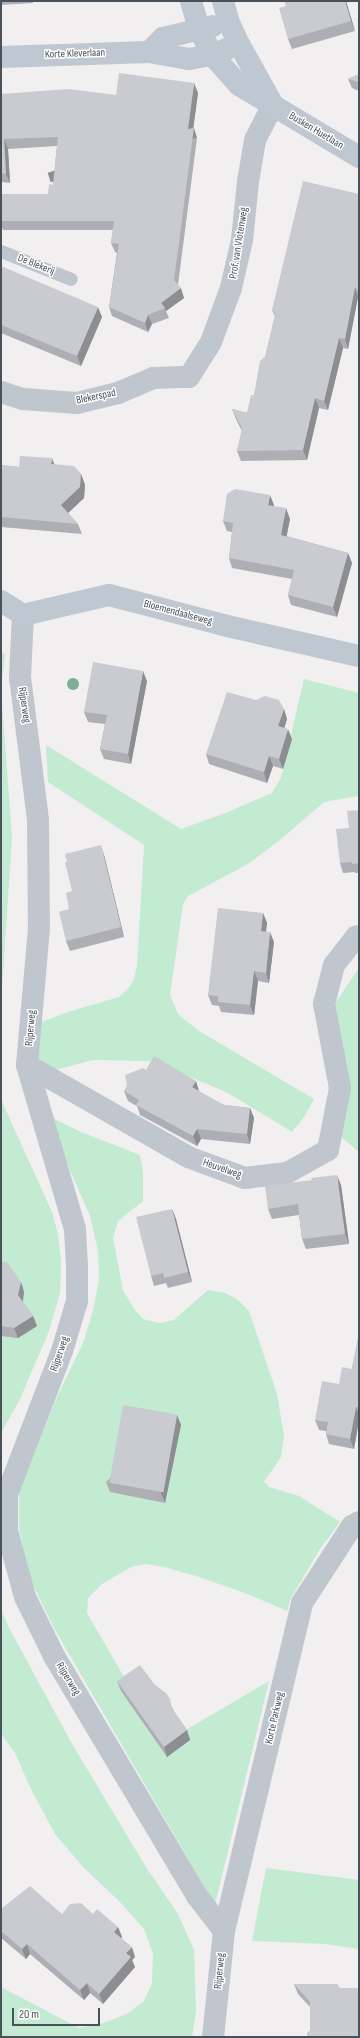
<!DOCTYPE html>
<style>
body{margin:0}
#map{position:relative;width:360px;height:2038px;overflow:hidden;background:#f1efef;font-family:"Sofia Sans Condensed",sans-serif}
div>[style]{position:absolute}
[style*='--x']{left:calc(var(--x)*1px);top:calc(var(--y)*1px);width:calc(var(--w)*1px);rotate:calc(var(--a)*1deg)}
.green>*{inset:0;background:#c2ebd2}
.lane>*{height:13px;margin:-6.5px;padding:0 6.5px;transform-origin:6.5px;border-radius:6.5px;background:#bfc6cd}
.street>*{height:22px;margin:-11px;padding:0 11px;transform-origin:11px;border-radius:11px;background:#bfc6cd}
.secondary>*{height:22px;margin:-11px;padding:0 11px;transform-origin:11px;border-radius:11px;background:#bfc7d1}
.trees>*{width:12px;height:12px;margin:-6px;border-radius:50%;background:#7eac95}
.wall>*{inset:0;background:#aeafb4}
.shaded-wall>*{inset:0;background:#8d8e92;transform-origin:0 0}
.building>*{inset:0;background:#cacbd1;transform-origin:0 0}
span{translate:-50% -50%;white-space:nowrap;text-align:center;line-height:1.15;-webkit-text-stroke:3px #fff;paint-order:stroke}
.street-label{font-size:11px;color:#49525b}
.frame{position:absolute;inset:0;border:2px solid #49525b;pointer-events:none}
.scale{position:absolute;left:12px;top:2008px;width:88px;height:18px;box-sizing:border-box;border:2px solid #49525b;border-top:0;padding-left:5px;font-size:12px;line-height:14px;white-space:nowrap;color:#49525b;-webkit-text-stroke:3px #fff;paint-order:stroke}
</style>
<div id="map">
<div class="green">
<div style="clip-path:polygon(1px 651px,5px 655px,1px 690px,12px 837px,1px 1004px)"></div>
<div style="clip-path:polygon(304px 679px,359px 693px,359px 796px,324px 802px,280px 840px,248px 864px,188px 896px,183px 904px,170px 995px,178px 1014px,199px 1031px,314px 1099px,304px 1117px,292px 1132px,228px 1093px,152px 1061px,93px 1060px,40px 1074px,35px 1042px,37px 1024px,68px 1012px,119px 997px,128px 989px,134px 979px,137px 966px,144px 845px,48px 782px,46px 745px,181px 829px,223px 814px,272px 793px,281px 778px)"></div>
<div style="clip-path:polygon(359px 968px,359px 1152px,335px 1132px,334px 1005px)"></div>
<div style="clip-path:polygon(1px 1095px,3px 1104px,52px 1212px,58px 1234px,61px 1260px,60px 1293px,49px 1331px,20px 1399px,1px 1433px)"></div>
<div style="clip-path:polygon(46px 1115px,81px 1132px,140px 1155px,143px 1172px,143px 1201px,118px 1221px,113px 1238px,123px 1290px,134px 1309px,143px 1319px,159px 1323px,174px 1320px,208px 1290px,225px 1293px,237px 1299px,249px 1311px,277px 1394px,284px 1436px,281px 1457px,264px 1482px,269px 1487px,299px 1496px,340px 1522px,320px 1549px,291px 1598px,287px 1611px,245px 1593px,196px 1576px,164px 1567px,146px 1564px,131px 1567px,102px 1584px,88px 1598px,87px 1613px,149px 1720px,184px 1731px,269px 1681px,215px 1905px,55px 1630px,29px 1577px,19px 1529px,19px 1492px,55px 1401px,83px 1343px,93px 1311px,99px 1279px,98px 1251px,90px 1216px)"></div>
<div style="clip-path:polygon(1px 1609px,8px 1626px,71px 1742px,146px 1867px,178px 1914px,194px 1950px,196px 2011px,192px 2037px,1px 2037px,1px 1987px,79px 2028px,103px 2023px,127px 2014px,144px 2001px,152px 1983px,153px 1954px,144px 1929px,119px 1901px,83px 1867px,55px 1834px,30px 1787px,15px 1753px,1px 1734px)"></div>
<div style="clip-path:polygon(266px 1868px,359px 1880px,359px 1949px,325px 1944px,252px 1941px)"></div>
</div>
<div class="lane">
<div style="--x:1;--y:251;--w:75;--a:21.8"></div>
</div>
<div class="street">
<div style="--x:1;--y:392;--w:23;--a:18"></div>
<div style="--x:23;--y:399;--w:54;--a:4.2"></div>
<div style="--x:77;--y:403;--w:42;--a:-13.7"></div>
<div style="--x:118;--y:393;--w:38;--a:-23"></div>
<div style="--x:153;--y:378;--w:36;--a:-2"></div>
<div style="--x:189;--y:377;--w:41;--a:-57.8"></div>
<div style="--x:211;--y:342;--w:58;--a:-69.7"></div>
<div style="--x:231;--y:288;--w:49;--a:-77.1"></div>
<div style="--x:242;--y:240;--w:58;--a:-84.1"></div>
<div style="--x:248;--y:182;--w:43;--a:-80.5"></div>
<div style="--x:255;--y:140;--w:39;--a:-63"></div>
<div style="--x:23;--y:615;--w:62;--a:92.8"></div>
<div style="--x:20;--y:677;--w:144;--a:82.8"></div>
<div style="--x:38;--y:820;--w:108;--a:89.5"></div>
<div style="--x:39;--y:928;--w:138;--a:95"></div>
<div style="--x:27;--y:1065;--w:171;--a:73.7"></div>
<div style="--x:75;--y:1229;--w:37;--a:87"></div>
<div style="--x:77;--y:1266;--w:35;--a:90"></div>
<div style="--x:77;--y:1301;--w:52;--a:106.7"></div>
<div style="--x:62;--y:1351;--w:153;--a:111"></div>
<div style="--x:7;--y:1494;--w:37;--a:90"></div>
<div style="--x:7;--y:1531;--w:68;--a:74.7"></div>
<div style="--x:25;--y:1597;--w:66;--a:63.8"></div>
<div style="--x:54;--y:1656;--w:279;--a:59.2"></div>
<div style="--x:197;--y:1896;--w:44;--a:52.4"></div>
<div style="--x:224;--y:1931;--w:107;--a:95.9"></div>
<div style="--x:27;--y:1065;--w:185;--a:29.7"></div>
<div style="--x:188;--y:1157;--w:61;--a:20.2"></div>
<div style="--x:245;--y:1178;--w:42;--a:-6.8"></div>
<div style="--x:287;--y:1173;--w:47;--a:-29.3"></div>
<div style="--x:328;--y:1150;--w:63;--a:-79"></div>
<div style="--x:340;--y:1088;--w:86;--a:-100.8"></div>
<div style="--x:324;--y:1004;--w:40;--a:-75.6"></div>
<div style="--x:334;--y:965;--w:36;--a:-52"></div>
<div style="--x:356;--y:937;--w:3;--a:-18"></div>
<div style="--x:224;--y:1931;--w:337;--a:-76.6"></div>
<div style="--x:302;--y:1603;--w:92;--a:-57"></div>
<div style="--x:352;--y:1526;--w:8;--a:-30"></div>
</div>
<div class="secondary">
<div style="--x:191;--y:1;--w:29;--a:74"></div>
<div style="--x:199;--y:29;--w:29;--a:63"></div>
<div style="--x:212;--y:55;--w:40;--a:48"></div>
<div style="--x:239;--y:85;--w:140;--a:31"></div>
<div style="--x:223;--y:1;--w:23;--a:75"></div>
<div style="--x:229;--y:23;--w:23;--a:65"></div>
<div style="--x:239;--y:44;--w:70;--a:60.9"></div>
<div style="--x:149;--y:52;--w:20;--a:-45"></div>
<div style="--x:163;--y:38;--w:51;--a:-13.5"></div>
<div style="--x:1;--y:57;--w:148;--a:-1.9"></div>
<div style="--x:149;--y:52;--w:41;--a:9.9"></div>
<div style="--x:189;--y:59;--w:23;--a:-10"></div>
<div style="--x:212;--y:55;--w:29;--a:-22"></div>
<div style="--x:1;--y:601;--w:26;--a:32"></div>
<div style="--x:23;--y:615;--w:88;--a:-13.1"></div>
<div style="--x:109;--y:595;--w:122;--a:14.7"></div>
<div style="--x:227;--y:626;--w:135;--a:12.8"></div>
</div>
<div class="trees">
<div style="left:73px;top:684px"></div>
</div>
<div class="wall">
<div style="clip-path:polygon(1px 1px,33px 1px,33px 3px,1px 5px)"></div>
<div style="clip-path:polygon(285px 1px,346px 1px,355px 31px,292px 49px,288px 39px,286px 6px)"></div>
<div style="clip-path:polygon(359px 74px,359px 91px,352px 88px,348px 79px)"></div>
<div style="clip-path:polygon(198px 93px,193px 129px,197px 138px,178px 285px,184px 298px,166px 311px,169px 318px,152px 324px,148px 332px,112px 316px,109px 307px,117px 253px,115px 252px,111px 243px,113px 230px,3px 230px,1px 225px,1px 194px,48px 194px,53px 185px,57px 146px,8px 149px,10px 183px,1px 182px,1px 94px,116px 95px)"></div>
<div style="clip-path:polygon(359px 194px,359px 298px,358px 297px,348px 349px,343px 348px,328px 410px,319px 408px,307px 460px,241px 461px,237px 451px,242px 431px,236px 419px,232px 409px,247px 413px,254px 395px,265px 357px,275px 316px,272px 310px)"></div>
<div style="clip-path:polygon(1px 266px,102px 317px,81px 366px,1px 333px)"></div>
<div style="clip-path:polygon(54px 464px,81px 474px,85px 485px,84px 498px,68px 513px,78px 524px,82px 534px,1px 527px,1px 465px,19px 467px)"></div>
<div style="clip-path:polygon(274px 505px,273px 506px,290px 519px,286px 536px,348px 553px,352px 563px,337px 617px,291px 605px,288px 595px,292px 579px,232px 568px,229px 558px,232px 532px,227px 531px,223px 521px)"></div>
<div style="clip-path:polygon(147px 681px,131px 764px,104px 759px,100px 749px,105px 724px,88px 722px,84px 712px)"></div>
<div style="clip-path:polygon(284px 709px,287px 719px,284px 728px,292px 739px,283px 769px,273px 766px,267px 783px,209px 764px,206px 754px)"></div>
<div style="clip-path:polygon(359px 810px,359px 873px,355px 873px,355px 872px,343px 873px,340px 863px,349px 828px)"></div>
<div style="clip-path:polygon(104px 855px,124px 937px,70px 951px,66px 941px,72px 891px)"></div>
<div style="clip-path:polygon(263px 913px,267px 923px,266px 931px,274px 942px,269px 983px,258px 981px,254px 1015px,221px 1012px,219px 1006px,212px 1005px,208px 995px)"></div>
<div style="clip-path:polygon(146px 1070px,199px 1091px,199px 1092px,224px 1105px,250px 1108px,254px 1118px,250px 1144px,201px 1139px,197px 1146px,140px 1115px,137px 1106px,128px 1101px,124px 1091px)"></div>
<div style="clip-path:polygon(312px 1180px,341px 1185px,349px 1244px,306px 1249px,302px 1239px,299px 1215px,272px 1219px,268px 1209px)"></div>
<div style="clip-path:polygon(172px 1209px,176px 1219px,192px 1282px,168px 1288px,166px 1283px,154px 1286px,151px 1276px)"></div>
<div style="clip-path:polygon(1px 1261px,21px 1282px,24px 1292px,23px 1302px,33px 1316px,37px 1326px,18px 1338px,1px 1336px)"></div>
<div style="clip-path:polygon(359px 1333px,359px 1420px,354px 1449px,329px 1444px,326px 1434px,326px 1431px,319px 1430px,315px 1420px,339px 1384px,352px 1369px)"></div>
<div style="clip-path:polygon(177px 1415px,181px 1425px,165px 1503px,110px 1492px,106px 1482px)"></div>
<div style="clip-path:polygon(117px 1681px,155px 1685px,173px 1709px,174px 1712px,187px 1730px,190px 1740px,167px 1757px,121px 1691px)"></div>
<div style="clip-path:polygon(1px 1909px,62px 1914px,93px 1914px,118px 1927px,122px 1937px,121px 1938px,135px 1957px,132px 1960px,135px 1967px,103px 2004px,90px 1993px,84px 2000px,30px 1954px,26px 1959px,1px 1938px)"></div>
<div style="clip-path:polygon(294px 1984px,337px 1984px,310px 2007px,298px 1994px)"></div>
</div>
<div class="shaded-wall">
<div style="clip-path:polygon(345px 1px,346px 1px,355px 31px,351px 21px)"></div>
<div style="clip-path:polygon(194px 83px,198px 93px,192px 138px,188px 129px)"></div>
<div style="left:194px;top:128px;width:10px;height:153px;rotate:73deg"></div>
<div style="clip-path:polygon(4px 139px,8px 149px,10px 183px,6px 174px)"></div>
<div style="clip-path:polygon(355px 287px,358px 297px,348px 349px,345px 339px)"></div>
<div style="clip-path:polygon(181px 288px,184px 298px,166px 311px,165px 308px,161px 303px)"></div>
<div style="clip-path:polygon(98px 307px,102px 317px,81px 366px,77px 356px)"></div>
<div style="clip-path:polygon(148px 315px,152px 324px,148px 332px,145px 323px)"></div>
<div style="clip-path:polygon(339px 338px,343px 348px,328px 410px,324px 401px)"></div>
<div style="clip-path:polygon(315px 398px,319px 408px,307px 460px,303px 450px)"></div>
<div style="clip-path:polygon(52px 458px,56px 469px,51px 464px)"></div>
<div style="clip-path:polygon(81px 474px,85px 485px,84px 498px,65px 516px,61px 505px)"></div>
<div style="clip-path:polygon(270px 495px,274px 505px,272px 515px,268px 505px)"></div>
<div style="clip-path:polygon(286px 508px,290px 519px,285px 545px,281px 535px)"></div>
<div style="clip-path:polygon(348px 553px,352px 563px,337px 617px,333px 607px)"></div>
<div style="clip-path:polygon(143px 671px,147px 681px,131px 764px,128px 754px)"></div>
<div style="clip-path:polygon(284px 709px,287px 719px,282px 736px,278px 726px)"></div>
<div style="clip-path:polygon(288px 729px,292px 739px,283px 769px,279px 759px)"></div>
<div style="clip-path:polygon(269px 756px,273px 766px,267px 783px,264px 772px)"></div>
<div style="clip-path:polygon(101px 845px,104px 855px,124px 937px,121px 927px)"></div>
<div style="clip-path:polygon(263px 913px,267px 923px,265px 941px,261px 931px)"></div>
<div style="clip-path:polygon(270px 932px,274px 942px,269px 983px,266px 973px)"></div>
<div style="clip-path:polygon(254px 971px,258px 981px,254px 1015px,250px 1005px)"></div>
<div style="clip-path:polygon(196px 1081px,199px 1091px,195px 1097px,192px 1087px)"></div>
<div style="clip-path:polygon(250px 1108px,254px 1118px,250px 1144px,247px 1134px)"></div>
<div style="clip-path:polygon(197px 1129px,201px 1139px,197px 1146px,193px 1136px)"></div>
<div style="clip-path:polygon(337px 1175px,341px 1185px,349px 1244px,345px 1234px)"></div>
<div style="clip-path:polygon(172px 1209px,176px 1219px,192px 1282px,188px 1272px)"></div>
<div style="clip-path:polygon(21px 1282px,24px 1292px,22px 1305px,18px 1295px)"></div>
<div style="clip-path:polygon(33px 1316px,37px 1326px,18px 1338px,14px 1328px)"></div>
<div style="clip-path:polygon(356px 1407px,359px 1415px,359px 1420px,354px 1449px,350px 1439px)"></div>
<div style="clip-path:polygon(177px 1415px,181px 1425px,165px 1503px,161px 1493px)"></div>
<div style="clip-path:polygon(187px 1730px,190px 1740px,167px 1757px,164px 1747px)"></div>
<div style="clip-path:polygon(118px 1927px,122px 1937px,118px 1942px,114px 1932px)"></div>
<div style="clip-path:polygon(27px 1944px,30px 1954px,26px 1959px,22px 1949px)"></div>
<div style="clip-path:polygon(132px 1947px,135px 1957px,132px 1960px,135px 1967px,103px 2004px,99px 1994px,126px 1953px)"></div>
<div style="clip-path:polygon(87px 1983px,90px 1993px,84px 2000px,80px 1990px)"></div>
</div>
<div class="building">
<div style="clip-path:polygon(285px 1px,345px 1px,351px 21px,288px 39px,279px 8px,286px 6px)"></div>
<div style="clip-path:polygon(119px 73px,194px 83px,188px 129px,194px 128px,174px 280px,181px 288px,161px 303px,165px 308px,148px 315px,145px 323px,109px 307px,119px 244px,111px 243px,114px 221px,1px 221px,1px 194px,48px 194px,49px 184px,53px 185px,58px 137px,4px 139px,6px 174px,1px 173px,1px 94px,69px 89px,116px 95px)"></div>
<div style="clip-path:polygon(359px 74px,359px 82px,348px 79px)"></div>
<div style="clip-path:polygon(303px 181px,359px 194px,359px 292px,355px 287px,345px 339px,339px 338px,324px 401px,315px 398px,303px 450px,237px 451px,242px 428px,232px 409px,247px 413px,251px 395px,254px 395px,260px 361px,265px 357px,273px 324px,275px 314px,272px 310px)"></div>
<div style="clip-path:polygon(1px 266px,98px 307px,77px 356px,1px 325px)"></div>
<div style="clip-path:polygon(20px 456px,52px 458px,51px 464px,74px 466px,81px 474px,80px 487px,61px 505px,78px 524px,1px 517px,1px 465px,19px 467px)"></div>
<div style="clip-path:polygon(235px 489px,270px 495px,268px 505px,286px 508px,281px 535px,348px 553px,333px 607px,288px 595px,294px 570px,229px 558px,233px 523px,223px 521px,227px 494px)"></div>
<div style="clip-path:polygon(93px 662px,143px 671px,128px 754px,100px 749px,107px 715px,84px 712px)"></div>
<div style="clip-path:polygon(227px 692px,256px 700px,265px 696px,279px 700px,284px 709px,278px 726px,288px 729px,279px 759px,269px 756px,264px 772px,206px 754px)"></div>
<div style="clip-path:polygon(359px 810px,359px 863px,352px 864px,352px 862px,340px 863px,336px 829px,349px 828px,347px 811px)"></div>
<div style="clip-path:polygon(101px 845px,121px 927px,66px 941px,59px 912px,69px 909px,66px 893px,72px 891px,65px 862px,67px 862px,65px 854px)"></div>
<div style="clip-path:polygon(218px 908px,263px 913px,261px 931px,270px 932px,266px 973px,254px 971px,250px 1005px,218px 1002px,218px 996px,208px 995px)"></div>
<div style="clip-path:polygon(154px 1056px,196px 1081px,192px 1087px,224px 1105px,250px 1108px,247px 1134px,197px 1129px,193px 1136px,136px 1105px,139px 1100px,124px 1091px,127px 1085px,125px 1075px,143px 1068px,146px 1070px)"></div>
<div style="clip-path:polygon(337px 1175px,345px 1234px,302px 1239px,298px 1204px,268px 1209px,265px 1186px,312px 1180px,311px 1178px)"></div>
<div style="clip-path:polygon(172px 1209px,188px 1272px,164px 1278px,163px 1273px,151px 1276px,136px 1217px)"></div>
<div style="clip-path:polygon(1px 1261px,7px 1262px,21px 1282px,18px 1295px,33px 1316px,14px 1328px,1px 1326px)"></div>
<div style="clip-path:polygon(359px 1333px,359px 1407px,356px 1407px,350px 1439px,326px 1434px,328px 1422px,315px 1420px,322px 1381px,339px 1384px,342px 1367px,352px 1369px)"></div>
<div style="left:123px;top:1405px;width:55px;height:79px;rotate:10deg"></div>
<div style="clip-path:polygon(140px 1665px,155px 1685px,166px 1693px,170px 1699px,172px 1708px,187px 1730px,164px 1747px,117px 1681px)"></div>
<div style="clip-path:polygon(30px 1886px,62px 1914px,70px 1904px,81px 1903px,93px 1914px,97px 1909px,118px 1927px,114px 1932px,132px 1947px,126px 1953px,131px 1957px,99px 1994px,87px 1983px,80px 1990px,27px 1944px,22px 1949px,1px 1931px,1px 1909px)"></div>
<div style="clip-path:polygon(294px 1984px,337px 1984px,340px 1988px,359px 1988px,359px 2037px,307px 2037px,307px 2033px,310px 2030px,310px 2002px)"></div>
</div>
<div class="street-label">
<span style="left:75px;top:54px;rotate:-2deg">Korte Kleverlaan</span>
<span style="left:316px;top:131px;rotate:31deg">Busken Huetlaan</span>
<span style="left:239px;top:243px;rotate:-81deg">Prof. van Vlotenweg</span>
<span style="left:36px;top:265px;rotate:22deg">De Blekerij</span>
<span style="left:96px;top:397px;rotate:-12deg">Blekerspad</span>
<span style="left:178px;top:613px;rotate:15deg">Bloemendaalseweg</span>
<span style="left:24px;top:705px;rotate:82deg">Rijperweg</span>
<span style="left:31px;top:1028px;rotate:-85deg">Rijperweg</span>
<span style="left:222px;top:1169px;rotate:19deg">Heuvelweg</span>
<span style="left:60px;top:1354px;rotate:-71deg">Rijperweg</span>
<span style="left:68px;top:1679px;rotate:59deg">Rijperweg</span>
<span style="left:275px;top:1718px;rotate:-77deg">Korte Parkweg</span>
<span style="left:220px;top:1971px;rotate:-85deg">Rijperweg</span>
</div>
<div class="frame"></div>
<div class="scale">20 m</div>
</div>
